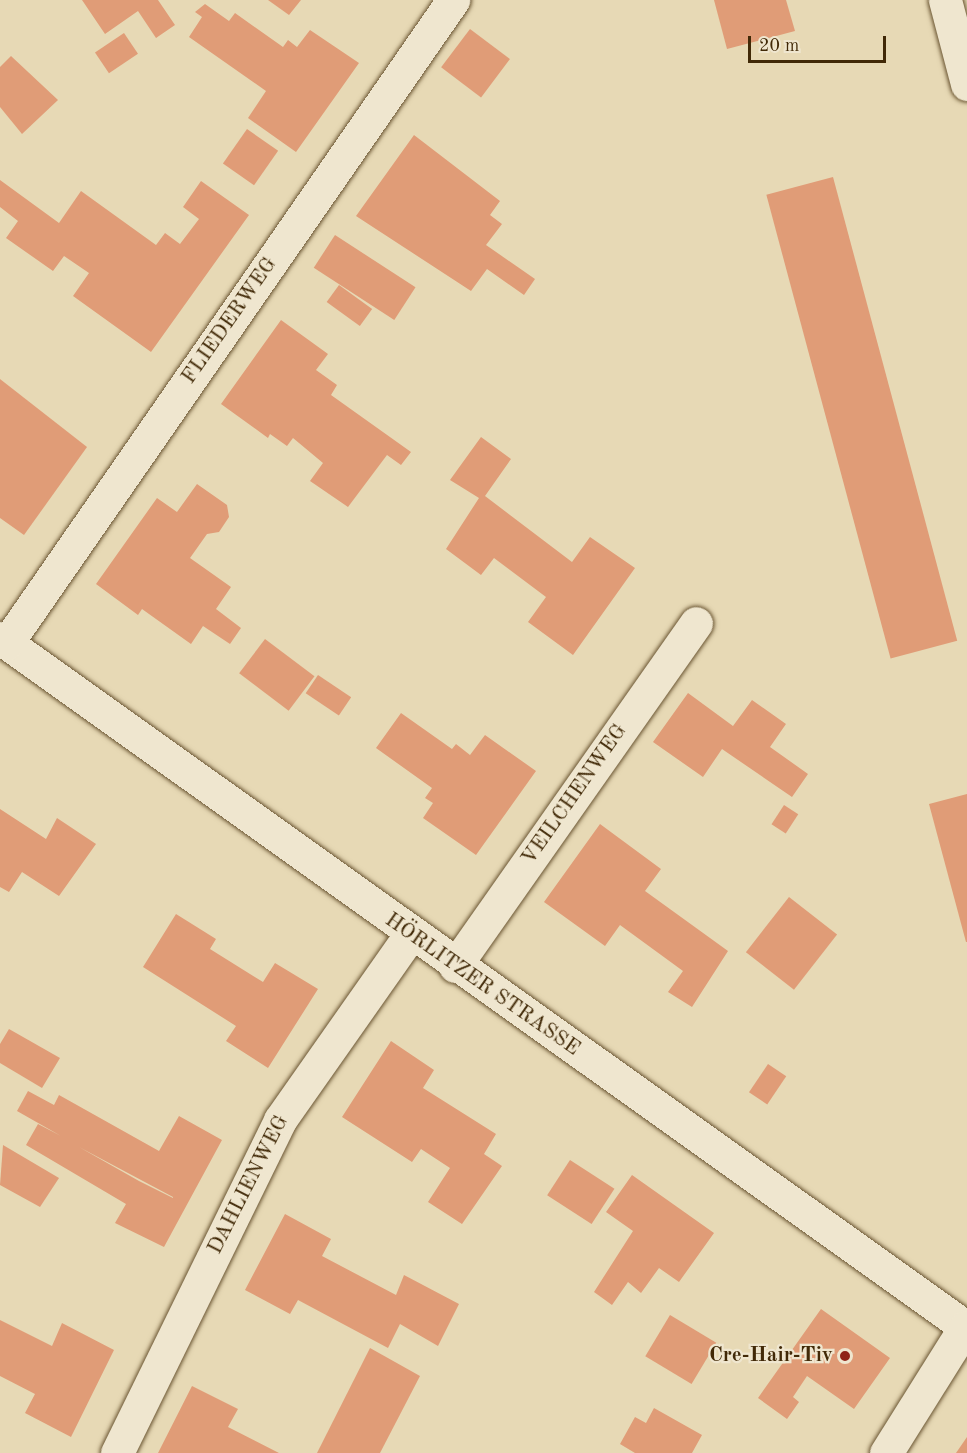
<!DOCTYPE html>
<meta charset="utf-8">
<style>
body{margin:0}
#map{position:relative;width:967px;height:1453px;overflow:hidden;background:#e7d9b5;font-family:"Old Standard TT",serif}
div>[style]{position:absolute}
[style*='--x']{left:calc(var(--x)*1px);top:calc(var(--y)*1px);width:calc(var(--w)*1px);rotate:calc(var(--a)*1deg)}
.building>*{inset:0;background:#e09c77;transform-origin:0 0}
.roads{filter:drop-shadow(0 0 2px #6a5532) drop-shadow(0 0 2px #6a5532)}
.street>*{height:33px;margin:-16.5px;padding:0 16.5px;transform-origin:16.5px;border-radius:16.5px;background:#efe6cf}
.secondary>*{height:33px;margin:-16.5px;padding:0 16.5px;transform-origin:16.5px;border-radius:16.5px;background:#efe6cf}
.dots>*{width:16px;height:16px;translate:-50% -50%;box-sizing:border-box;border:3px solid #efe6cf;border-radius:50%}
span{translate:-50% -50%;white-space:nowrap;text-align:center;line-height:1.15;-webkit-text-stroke:4.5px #efe6cf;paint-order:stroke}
.street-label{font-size:21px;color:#412907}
.poi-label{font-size:21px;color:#412907;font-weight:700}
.right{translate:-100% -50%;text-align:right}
.scale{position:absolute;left:748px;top:36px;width:138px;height:27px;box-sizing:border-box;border:3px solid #412907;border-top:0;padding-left:8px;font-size:18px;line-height:21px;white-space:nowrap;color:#412907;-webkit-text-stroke:4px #efe6cf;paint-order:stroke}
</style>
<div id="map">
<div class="building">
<div style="clip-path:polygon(82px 0,158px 0,175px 25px,156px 38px,138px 11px,105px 34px)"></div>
<div style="clip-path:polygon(268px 0,301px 0,289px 15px)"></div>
<div style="clip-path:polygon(714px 0,786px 0,795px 31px,727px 49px)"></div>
<div style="clip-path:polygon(205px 4px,229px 21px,235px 13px,283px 47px,288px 40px,297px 47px,310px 30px,359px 63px,296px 152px,248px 118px,266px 91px,189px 37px,202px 17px,195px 12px)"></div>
<div style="left:470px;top:29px;width:50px;height:48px;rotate:37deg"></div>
<div style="left:124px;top:33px;width:25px;height:35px;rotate:56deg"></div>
<div style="clip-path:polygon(11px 56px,58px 100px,22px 134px,0 107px,0 67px)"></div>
<div style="left:247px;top:129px;width:38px;height:42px;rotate:35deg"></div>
<div style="clip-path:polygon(414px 135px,500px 201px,490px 215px,502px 224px,486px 245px,535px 279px,524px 295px,487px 269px,471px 291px,356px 216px)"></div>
<div style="left:833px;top:177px;width:480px;height:69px;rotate:75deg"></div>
<div style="clip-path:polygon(0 180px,59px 223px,81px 191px,156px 245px,165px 233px,180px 244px,199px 219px,183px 207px,201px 181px,249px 215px,151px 352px,73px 296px,89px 273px,64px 256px,53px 271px,6px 238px,18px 221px,0 207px)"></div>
<div style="left:335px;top:235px;width:96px;height:39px;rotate:33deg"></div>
<div style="left:339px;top:285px;width:41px;height:21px;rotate:36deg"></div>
<div style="clip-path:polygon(281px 320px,328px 354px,316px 370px,337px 385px,331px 395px,411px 452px,401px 465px,387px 455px,348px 507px,310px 481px,323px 463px,293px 438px,287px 446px,270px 434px,268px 438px,221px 404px)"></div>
<div style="clip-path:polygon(0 379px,87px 447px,24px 535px,0 518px)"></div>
<div style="clip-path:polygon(481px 437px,511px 459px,485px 496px,572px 562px,590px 537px,635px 568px,573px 655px,528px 622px,546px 597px,494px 558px,481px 575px,446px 549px,479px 498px,450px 480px)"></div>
<div style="clip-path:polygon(197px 484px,227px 505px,229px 517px,219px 532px,207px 534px,190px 558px,231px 587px,216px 609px,241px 628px,230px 644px,203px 626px,191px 644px,142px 609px,138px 615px,96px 584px,157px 498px,177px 512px)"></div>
<div style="left:265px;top:639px;width:62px;height:43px;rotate:37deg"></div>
<div style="left:318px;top:675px;width:40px;height:22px;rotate:34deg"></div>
<div style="clip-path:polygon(688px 693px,733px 726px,752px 700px,786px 724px,770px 747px,808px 774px,792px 797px,722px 749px,703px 777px,653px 742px)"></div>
<div style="clip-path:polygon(401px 713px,452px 749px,456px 744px,470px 755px,485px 735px,536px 771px,476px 855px,423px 818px,433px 803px,425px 798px,432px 788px,376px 748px)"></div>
<div style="clip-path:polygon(967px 794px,967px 942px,966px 942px,929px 804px)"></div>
<div style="left:784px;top:805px;width:17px;height:23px;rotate:33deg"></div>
<div style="clip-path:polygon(0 809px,46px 839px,57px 818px,96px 844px,59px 896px,22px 872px,9px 892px,0 887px)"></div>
<div style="clip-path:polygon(600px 824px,661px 869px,645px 891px,728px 951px,692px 1007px,668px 992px,683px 971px,620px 925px,605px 946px,544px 902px)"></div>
<div style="left:789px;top:897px;width:61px;height:70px;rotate:38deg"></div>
<div style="clip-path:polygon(176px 914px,216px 939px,210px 949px,263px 982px,275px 963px,318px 989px,268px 1068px,226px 1041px,236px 1026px,143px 967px)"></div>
<div style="clip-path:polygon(9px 1029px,60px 1058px,42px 1088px,0 1063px,0 1044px)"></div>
<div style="clip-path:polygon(391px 1041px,434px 1070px,423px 1088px,496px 1134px,484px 1154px,502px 1166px,462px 1224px,428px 1202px,450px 1168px,421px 1149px,412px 1162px,342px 1117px)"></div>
<div style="left:768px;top:1064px;width:22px;height:34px;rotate:34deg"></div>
<div style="clip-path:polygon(evenodd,28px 1091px,54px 1105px,59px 1095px,159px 1151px,179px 1116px,222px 1140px,164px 1247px,115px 1223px,126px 1204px,26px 1145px,38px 1124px,61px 1136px,17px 1111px,28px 1091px,79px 1147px,173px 1197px,173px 1198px,139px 1181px,79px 1147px)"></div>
<div style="clip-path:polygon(3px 1145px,59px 1178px,40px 1207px,0 1185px)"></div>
<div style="left:570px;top:1160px;width:53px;height:42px;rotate:33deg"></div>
<div style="clip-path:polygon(632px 1175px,714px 1233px,679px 1282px,659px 1268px,641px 1293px,628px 1282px,612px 1305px,594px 1292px,633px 1231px,606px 1212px)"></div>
<div style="clip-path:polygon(285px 1214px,331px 1239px,322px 1256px,396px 1295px,404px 1275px,459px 1304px,438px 1346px,400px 1324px,388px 1348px,298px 1300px,290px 1314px,245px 1290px)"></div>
<div style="clip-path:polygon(821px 1309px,890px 1358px,854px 1409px,807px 1376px,793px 1397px,799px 1402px,787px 1419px,758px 1398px)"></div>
<div style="left:670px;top:1315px;width:54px;height:48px;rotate:31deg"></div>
<div style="clip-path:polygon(0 1320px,52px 1346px,62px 1323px,114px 1350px,71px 1437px,25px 1413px,35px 1394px,0 1376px)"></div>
<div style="clip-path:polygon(370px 1348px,420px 1376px,380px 1453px,317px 1453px)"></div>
<div style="clip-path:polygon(192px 1386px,238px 1409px,228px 1427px,279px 1453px,158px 1453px)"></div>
<div style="clip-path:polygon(654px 1408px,702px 1435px,692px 1453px,635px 1453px,620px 1444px,635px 1417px,646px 1423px)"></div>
<div style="clip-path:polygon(967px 1437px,967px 1453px,956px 1453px)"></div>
</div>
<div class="roads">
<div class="street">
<div style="--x:0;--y:638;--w:1188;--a:35.51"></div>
<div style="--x:7;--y:643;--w:783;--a:-55.25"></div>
<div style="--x:455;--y:966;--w:419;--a:-54.9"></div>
<div style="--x:117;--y:1453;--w:371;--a:-63.9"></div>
<div style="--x:280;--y:1120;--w:226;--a:-54.9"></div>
<div style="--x:886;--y:1453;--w:149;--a:-57.9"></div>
</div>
<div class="secondary">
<div style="--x:945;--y:0;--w:87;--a:75.3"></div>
</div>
</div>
<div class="dots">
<div style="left:845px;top:1356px;background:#8f2418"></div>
</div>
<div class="street-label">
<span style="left:230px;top:321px;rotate:-55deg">FLIEDERWEG</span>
<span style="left:575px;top:795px;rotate:-55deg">VEILCHENWEG</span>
<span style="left:482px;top:985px;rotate:35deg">HÖRLITZER STRASSE</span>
<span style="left:249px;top:1185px;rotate:-63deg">DAHLIENWEG</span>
</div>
<div class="poi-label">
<span class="right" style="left:833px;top:1356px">Cre-Hair-Tiv</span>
</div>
<div class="scale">20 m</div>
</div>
